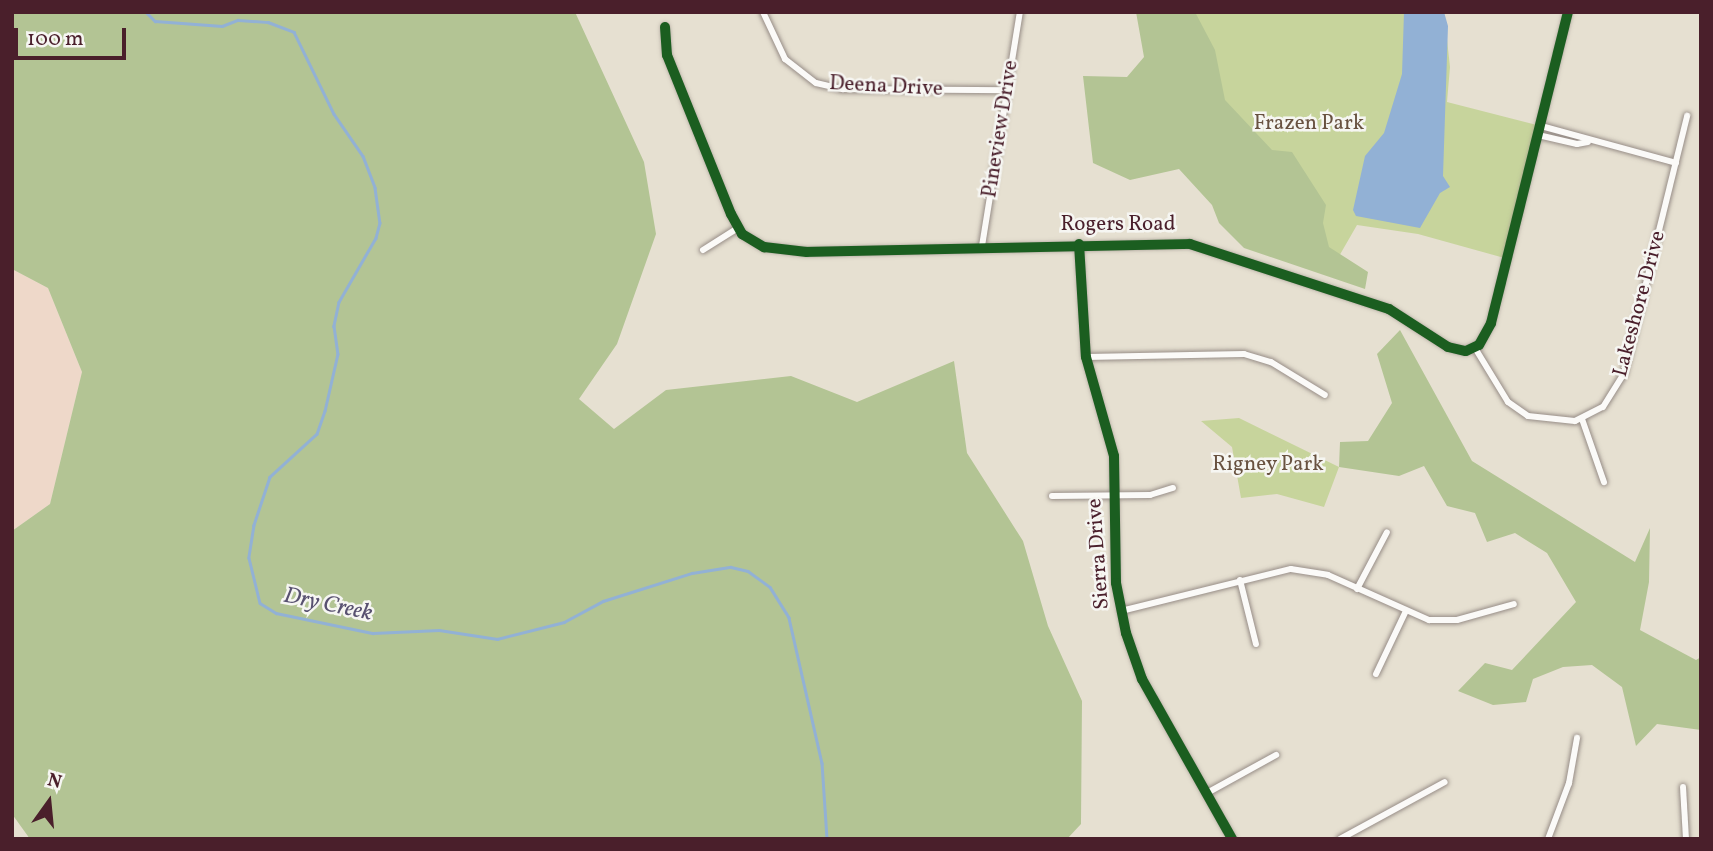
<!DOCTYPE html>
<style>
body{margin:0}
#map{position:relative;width:1713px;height:851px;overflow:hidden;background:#e6e0d1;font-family:Vollkorn,serif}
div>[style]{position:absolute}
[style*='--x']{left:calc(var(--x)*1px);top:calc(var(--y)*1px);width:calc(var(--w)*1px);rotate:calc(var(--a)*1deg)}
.built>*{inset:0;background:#eed8c9}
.green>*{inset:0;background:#c7d49c}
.forest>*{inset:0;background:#b3c494}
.water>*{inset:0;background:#92b1d5}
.stream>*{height:2.5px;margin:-1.25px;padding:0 1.25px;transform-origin:1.25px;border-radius:1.25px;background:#92b1d5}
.roads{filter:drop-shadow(0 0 2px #978d87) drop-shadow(0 0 2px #978d87)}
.minor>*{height:6px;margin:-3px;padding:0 3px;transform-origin:3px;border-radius:3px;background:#fbfaf8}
.cycleway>*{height:10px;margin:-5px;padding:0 5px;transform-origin:5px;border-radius:5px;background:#1b5e20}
span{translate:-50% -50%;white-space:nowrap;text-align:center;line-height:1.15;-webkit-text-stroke:5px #f6f6f2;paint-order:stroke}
.street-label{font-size:21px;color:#4a1f2b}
.park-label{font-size:21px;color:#685240}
.water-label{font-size:23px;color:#585170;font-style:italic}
.frame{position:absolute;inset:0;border:14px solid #4a1f2b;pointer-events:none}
.north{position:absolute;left:14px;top:767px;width:70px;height:70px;-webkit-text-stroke:5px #f6f6f2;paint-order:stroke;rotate:15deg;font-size:19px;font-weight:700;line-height:28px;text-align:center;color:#4a1f2b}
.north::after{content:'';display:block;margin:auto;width:24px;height:32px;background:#4a1f2b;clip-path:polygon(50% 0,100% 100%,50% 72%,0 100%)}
.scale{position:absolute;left:14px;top:28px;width:112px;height:32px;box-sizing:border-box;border:4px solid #4a1f2b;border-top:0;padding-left:9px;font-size:21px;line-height:24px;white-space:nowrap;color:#4a1f2b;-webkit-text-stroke:5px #f6f6f2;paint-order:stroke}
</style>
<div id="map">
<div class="built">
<div style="clip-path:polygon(12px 269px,48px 288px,82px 372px,50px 504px,12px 531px)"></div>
</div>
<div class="green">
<div style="clip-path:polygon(1136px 12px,1444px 12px,1450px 67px,1447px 102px,1541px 126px,1508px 259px,1418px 234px,1357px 225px,1338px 258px,1237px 218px)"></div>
<div style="clip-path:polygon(1239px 418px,1339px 467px,1324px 507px,1277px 494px,1241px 498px,1232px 447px,1201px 421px)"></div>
</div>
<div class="forest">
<div style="clip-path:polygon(12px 12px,575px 12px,644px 162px,656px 234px,617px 344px,579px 399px,614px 429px,666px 390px,791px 376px,857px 402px,954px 361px,967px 453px,1023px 541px,1048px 626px,1082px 701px,1081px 824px,1067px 839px,30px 839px,12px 814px,12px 531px,50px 504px,82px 372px,48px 288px,12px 269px)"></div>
<div style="clip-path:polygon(1136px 12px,1195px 12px,1215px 50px,1225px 100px,1272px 150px,1292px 152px,1326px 205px,1323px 223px,1329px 247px,1368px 272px,1365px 289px,1244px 248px,1219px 223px,1212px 205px,1179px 169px,1130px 180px,1093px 163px,1083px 76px,1127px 77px,1144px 57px)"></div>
<div style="clip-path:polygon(1400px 330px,1472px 461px,1635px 562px,1650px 528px,1649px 582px,1640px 630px,1696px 660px,1701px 657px,1701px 730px,1657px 724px,1636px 746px,1622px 687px,1592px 665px,1563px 667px,1533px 679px,1526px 702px,1493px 705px,1458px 691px,1485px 663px,1512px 670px,1576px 602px,1547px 553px,1515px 533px,1487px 542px,1475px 513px,1447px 506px,1424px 466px,1399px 476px,1339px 467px,1340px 442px,1368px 441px,1392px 403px,1377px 354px)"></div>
</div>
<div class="water">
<div style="clip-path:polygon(1404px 12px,1444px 12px,1448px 26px,1443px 176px,1450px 187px,1440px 193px,1420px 228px,1356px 216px,1353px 210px,1365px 156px,1384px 133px,1402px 74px)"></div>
</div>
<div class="stream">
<div style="--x:146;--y:12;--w:13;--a:45"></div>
<div style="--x:155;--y:21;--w:67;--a:4.3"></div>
<div style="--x:222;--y:26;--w:17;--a:-21"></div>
<div style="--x:238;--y:20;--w:30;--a:4"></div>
<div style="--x:268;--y:22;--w:28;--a:21"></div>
<div style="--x:294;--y:32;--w:91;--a:64"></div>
<div style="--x:334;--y:114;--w:51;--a:55.4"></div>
<div style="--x:363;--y:156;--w:34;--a:69"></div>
<div style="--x:375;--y:188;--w:35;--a:82"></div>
<div style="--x:380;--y:223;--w:16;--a:105"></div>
<div style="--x:376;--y:238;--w:74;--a:120"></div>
<div style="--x:339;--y:302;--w:25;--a:102"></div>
<div style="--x:334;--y:326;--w:28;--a:82"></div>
<div style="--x:338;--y:354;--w:58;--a:102.8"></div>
<div style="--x:325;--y:411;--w:24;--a:109"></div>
<div style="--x:317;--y:434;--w:64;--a:137.5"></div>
<div style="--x:270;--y:477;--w:51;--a:108.4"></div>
<div style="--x:254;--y:525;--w:33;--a:99"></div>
<div style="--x:249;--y:558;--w:46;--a:76.3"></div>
<div style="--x:260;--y:603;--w:19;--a:32"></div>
<div style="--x:276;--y:613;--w:99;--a:11.7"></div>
<div style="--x:373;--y:633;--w:66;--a:-2.6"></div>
<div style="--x:439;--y:630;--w:59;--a:8.8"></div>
<div style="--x:497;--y:639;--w:69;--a:-14.2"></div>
<div style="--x:564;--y:622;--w:44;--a:-28.3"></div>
<div style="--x:603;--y:601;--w:93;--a:-17.5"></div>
<div style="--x:692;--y:573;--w:39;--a:-9"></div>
<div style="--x:731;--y:567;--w:17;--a:13"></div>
<div style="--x:748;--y:571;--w:27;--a:36"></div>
<div style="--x:770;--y:587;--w:36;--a:58"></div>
<div style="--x:789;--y:618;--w:149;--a:77.2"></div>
<div style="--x:822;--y:763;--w:76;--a:86.2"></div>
</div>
<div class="roads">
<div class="minor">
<div style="--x:763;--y:12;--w:52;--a:64.9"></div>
<div style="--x:785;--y:59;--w:39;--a:38"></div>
<div style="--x:816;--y:83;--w:28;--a:13"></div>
<div style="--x:843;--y:89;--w:163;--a:0.4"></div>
<div style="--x:665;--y:27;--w:28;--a:86"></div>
<div style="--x:667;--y:55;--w:171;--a:68.1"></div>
<div style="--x:731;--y:214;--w:23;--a:61"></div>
<div style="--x:742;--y:234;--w:26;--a:31"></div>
<div style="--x:764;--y:247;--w:43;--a:6.6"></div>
<div style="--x:807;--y:252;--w:383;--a:-1.2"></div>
<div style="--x:1190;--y:244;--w:209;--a:18.1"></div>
<div style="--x:1389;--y:309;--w:70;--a:32.8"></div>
<div style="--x:1448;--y:347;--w:18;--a:13"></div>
<div style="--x:1466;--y:351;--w:14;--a:-25"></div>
<div style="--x:1479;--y:345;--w:25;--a:-61"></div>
<div style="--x:1491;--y:323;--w:320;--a:-76.1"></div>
<div style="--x:1541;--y:126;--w:140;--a:15.3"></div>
<div style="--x:1538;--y:135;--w:40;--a:13"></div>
<div style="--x:1577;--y:144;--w:11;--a:-10"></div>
<div style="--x:1079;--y:244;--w:113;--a:86.5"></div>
<div style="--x:1086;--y:357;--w:103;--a:74.2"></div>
<div style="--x:1114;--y:456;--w:127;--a:89.1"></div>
<div style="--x:1116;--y:583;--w:51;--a:78.7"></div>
<div style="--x:1126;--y:633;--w:49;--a:70.8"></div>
<div style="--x:1142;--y:679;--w:184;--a:60.6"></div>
<div style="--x:982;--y:246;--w:237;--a:-80.8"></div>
<div style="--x:703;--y:250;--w:41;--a:-32.2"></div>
<div style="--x:1475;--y:348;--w:63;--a:58.6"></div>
<div style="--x:1508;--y:402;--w:24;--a:35"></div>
<div style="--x:1528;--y:416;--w:47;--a:6.1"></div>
<div style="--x:1575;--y:421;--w:31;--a:-27"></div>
<div style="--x:1603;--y:407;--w:40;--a:-58"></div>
<div style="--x:1624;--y:373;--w:265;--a:-76.2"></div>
<div style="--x:1086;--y:357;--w:158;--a:-1.1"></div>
<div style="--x:1244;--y:354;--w:28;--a:17"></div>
<div style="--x:1271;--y:362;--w:63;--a:31.4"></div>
<div style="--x:1582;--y:419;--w:67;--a:70.8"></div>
<div style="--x:1052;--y:496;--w:98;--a:-0.6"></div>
<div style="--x:1150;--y:495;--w:24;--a:-17"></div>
<div style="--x:1240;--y:580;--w:66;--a:76"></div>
<div style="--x:1357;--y:589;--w:64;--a:-62.2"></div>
<div style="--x:1121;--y:611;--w:175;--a:-13.9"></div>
<div style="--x:1291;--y:569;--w:37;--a:9"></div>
<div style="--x:1328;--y:575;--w:111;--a:24"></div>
<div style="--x:1429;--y:620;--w:28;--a:0"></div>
<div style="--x:1457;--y:620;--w:59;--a:-15.7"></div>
<div style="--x:1376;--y:674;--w:68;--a:-64.6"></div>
<div style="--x:1683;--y:787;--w:52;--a:86.7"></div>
<div style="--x:1207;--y:793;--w:79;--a:-28.8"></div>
<div style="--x:1340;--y:839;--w:119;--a:-28.5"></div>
<div style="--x:1548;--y:839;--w:60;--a:-69.4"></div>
<div style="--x:1569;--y:783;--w:46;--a:-79.9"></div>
</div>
</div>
<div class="cycleway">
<div style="--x:665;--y:27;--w:28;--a:86"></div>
<div style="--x:667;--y:55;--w:171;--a:68.1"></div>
<div style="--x:731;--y:214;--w:23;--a:61"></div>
<div style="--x:742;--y:234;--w:26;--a:31"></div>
<div style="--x:764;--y:247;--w:43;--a:6.6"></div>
<div style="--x:807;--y:252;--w:383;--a:-1.2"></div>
<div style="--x:1190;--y:244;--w:209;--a:18.1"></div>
<div style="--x:1389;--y:309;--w:70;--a:32.8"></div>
<div style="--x:1448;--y:347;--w:18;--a:13"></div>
<div style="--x:1466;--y:351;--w:14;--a:-25"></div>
<div style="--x:1479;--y:345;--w:25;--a:-61"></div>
<div style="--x:1491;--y:323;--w:320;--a:-76.1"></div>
<div style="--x:1079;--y:244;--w:113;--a:86.5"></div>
<div style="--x:1086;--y:357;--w:103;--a:74.2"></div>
<div style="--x:1114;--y:456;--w:127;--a:89.1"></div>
<div style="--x:1116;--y:583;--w:51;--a:78.7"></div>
<div style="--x:1126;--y:633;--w:49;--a:70.8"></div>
<div style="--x:1142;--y:679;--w:184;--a:60.6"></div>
</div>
<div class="street-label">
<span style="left:886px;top:87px;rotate:3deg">Deena Drive</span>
<span style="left:1001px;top:129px;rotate:-81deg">Pineview Drive</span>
<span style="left:1118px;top:225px">Rogers Road</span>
<span style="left:1640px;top:304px;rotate:-75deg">Lakeshore Drive</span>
<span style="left:1099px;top:554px;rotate:-94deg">Sierra Drive</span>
</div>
<div class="park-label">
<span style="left:1309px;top:124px">Frazen Park</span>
<span style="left:1268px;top:465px">Rigney Park</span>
</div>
<div class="water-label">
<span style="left:328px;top:605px;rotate:12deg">Dry Creek</span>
</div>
<div class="frame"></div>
<div class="north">N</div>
<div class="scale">100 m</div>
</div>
